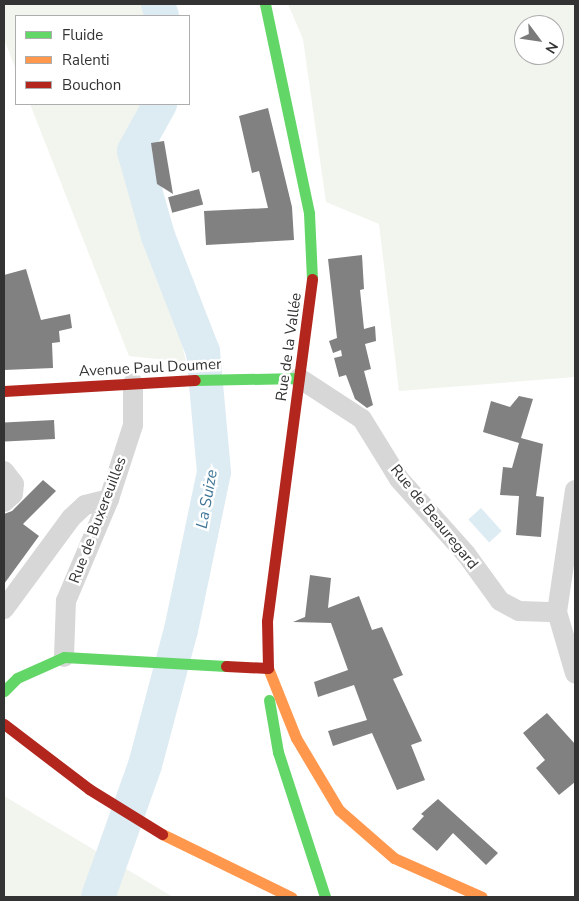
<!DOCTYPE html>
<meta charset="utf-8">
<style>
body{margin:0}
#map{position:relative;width:579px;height:901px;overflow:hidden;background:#fff;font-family:"Nunito Sans",sans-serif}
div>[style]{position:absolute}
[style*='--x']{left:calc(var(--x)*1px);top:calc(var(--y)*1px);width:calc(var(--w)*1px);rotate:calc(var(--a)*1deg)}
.green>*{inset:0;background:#f1f5ed}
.water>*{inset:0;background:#ddebf3;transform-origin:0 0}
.river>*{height:34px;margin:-17px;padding:0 17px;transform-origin:17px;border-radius:17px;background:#ddebf3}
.building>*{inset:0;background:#818181;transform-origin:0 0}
.street>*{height:20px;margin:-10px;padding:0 10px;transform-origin:10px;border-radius:10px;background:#d7d7d7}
.fast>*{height:11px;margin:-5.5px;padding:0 5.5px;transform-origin:5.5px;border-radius:5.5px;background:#63d668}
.slow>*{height:11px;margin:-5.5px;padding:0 5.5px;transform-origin:5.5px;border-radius:5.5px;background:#ff974d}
.jam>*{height:11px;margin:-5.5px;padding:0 5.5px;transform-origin:5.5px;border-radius:5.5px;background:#b3261e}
span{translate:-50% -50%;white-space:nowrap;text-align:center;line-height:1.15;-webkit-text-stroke:5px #fff;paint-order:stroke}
.street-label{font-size:15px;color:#333}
.water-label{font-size:16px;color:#3f7597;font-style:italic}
.frame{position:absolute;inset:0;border:5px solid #333;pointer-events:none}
.legend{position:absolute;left:15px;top:15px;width:175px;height:90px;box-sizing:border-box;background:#fff;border:1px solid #adadad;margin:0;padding:6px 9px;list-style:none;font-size:15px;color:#333}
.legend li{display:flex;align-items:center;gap:10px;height:25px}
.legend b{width:25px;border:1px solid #adadad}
.north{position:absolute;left:514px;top:15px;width:50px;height:50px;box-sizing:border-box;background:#fff;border:1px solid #adadad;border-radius:50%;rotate:121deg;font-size:14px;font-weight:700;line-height:20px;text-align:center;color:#333}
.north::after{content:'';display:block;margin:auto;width:18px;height:22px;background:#7a7a7a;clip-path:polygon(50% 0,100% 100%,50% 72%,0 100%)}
</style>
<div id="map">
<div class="green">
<div style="clip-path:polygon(4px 4px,147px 4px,152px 16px,16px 16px,16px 70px,4px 39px)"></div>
<div style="clip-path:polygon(evenodd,288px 4px,575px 4px,575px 377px,399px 391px,379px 224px,326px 202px,303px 39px,288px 4px,524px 25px,554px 25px,554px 55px,524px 55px,524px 25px)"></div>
<div style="clip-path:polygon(30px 104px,142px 104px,132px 125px,186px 362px,129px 356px)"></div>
<div style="clip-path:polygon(4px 796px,173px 897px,4px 897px)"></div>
</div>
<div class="water">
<div style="left:481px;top:508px;width:31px;height:17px;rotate:48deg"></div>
</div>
<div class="river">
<div style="--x:158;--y:4;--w:13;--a:72"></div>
<div style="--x:98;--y:897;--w:140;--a:-70.4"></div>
<div style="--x:145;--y:765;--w:140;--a:-75.1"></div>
<div style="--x:181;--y:630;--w:161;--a:-78.2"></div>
<div style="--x:214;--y:472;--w:121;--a:-95.2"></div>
<div style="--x:203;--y:352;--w:124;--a:-111.2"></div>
<div style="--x:158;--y:236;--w:88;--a:-105.8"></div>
<div style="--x:134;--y:151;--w:54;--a:-61"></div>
</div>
<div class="building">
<div style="clip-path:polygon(268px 108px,292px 207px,294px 240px,206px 245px,204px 211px,268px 208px,259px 171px,252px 173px,239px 116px)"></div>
<div style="clip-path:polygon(164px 141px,173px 194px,157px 184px,151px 143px)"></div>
<div style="left:199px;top:189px;width:16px;height:32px;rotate:75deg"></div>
<div style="clip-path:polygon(362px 255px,364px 289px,360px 290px,364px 329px,375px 326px,376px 341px,365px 344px,371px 369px,364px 371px,373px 405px,367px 408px,355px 399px,346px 375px,339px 377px,334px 358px,342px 356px,341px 350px,333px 353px,329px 341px,337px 338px,328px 259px)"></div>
<div style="clip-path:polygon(26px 269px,41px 320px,70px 314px,72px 328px,59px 331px,60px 342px,52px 343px,53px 368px,4px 370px,4px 275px)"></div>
<div style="clip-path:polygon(519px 396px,533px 399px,521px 438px,543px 444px,536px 496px,544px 497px,541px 537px,516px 535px,519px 496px,500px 495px,503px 467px,512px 468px,519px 443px,483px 432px,491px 401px,510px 407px)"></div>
<div style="left:54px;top:420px;width:19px;height:50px;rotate:87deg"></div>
<div style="clip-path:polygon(43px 480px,56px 491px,23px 524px,39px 536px,4px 584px,4px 514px,12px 511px)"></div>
<div style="clip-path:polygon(310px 575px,331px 578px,328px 608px,359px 596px,372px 630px,382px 627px,403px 675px,393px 679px,422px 741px,411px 745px,425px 780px,397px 790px,372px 733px,333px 746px,328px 731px,367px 720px,354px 685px,318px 697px,314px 682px,348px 670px,331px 623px,293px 622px,305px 617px)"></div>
<div style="clip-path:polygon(547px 713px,575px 744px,575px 782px,559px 795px,536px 768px,545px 760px,523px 733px)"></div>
<div style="clip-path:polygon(438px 799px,498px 853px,486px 865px,453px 833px,437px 851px,412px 829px,424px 816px,421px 814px)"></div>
</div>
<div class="street">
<div style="--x:299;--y:378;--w:75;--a:33.1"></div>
<div style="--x:362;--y:419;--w:70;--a:58.3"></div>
<div style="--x:399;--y:479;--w:101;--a:48.2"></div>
<div style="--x:466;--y:554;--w:58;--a:54.1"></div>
<div style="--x:500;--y:601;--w:21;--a:28"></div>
<div style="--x:519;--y:611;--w:38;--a:2"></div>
<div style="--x:4;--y:471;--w:16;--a:52"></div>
<div style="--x:14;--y:484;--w:10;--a:96"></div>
<div style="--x:13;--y:494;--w:12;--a:138"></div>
<div style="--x:575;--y:490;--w:123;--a:98.4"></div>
<div style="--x:557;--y:612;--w:64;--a:73.6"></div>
<div style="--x:4;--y:609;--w:113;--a:-53.6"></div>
<div style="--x:71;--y:518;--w:19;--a:-43"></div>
<div style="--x:85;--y:505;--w:25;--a:-14"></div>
<div style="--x:64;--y:657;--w:56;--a:-88"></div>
<div style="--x:66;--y:601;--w:111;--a:-67.1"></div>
<div style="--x:109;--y:499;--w:78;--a:-72"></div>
<div style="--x:133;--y:425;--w:42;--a:-90"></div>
</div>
<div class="fast">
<div style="--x:265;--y:4;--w:214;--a:78.1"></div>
<div style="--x:309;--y:213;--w:66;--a:87.4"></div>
<div style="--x:195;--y:380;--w:104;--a:-1.1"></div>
<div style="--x:4;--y:691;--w:18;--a:-45"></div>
<div style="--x:17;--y:678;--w:51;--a:-24.1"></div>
<div style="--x:64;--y:657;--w:162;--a:3.2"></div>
<div style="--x:269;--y:700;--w:53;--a:80.2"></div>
<div style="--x:278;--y:752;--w:152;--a:72"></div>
</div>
<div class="slow">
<div style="--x:268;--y:668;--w:75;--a:68.2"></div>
<div style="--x:296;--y:738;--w:84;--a:59.2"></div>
<div style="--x:339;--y:810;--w:73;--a:41.1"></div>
<div style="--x:394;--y:858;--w:96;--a:23.9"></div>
<div style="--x:162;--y:834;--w:144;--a:26"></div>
</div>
<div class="jam">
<div style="--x:4;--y:391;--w:191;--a:-3.3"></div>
<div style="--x:226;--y:666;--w:42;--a:2.7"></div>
<div style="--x:268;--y:668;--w:47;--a:-91.2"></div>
<div style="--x:267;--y:621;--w:345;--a:-82.5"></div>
<div style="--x:4;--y:724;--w:107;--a:37.4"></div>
<div style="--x:89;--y:789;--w:86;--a:31.7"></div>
</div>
<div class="street-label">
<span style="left:289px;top:347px;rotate:-82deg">Rue de la Vallée</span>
<span style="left:150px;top:368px;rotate:-3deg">Avenue Paul Doumer</span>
<span style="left:434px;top:517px;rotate:51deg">Rue de Beauregard</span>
<span style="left:98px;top:520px;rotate:-69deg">Rue de Buxereuilles</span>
</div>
<div class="water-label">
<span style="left:207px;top:499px;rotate:-80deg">La Suize</span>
</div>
<div class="frame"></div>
<ul class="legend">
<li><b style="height:6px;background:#63d668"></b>Fluide</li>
<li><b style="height:6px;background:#ff974d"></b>Ralenti</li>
<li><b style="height:6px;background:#b3261e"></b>Bouchon</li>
</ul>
<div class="north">N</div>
</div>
